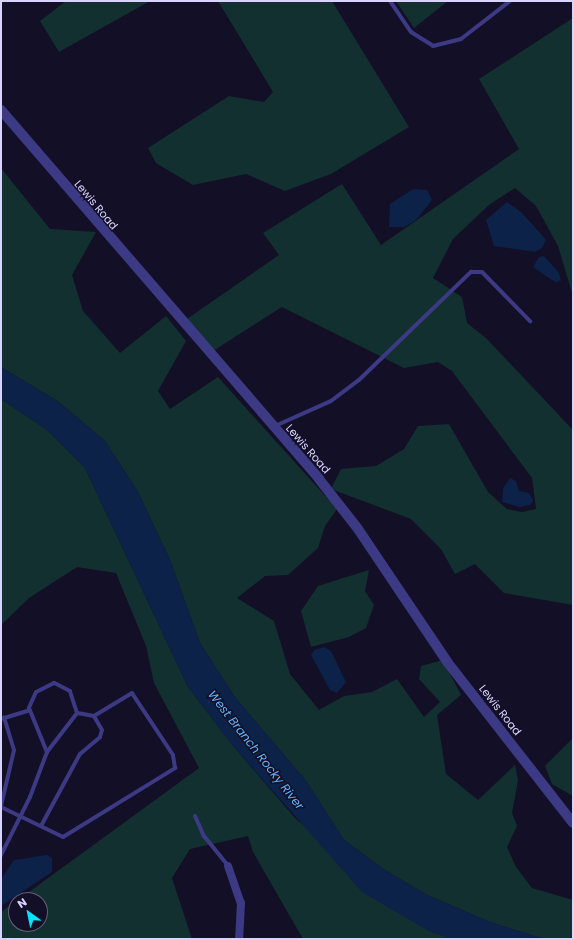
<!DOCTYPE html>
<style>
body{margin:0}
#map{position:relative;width:574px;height:940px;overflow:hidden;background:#130f26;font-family:Poppins,sans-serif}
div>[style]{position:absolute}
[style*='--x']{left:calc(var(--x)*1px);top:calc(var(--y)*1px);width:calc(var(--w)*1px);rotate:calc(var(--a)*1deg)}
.green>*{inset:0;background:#12302f}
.water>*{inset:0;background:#0c2248}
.service>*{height:4px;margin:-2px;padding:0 2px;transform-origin:2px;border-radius:2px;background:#3d3a85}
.minor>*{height:8px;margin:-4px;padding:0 4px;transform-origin:4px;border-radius:4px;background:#3d3a85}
.tertiary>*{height:10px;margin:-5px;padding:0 5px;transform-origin:5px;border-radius:5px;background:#3d3a85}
span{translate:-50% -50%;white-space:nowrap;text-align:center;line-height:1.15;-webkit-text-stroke:3px #130f26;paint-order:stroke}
.street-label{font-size:11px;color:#d9d4ff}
.water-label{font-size:12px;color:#62b6ff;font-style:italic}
.frame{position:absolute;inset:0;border:2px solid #d9d4ff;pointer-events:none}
.north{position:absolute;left:8px;top:892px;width:40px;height:40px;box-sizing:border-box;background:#130f26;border:1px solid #625e7d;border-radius:50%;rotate:327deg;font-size:11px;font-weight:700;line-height:16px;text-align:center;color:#d9d4ff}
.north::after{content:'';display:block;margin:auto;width:14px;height:18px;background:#00e5ff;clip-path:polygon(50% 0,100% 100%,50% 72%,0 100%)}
</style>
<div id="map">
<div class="green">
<div style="clip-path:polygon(66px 1px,150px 1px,59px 52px,40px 21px)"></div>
<div style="clip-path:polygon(218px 1px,332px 1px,409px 127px,331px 174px,285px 191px,246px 174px,193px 185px,156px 163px,148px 148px,229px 96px,264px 102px,273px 92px)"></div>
<div style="clip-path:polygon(396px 1px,448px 1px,414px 28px)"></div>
<div style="clip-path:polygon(573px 18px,573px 296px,558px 246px,536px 206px,515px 188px,490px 204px,453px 239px,433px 278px,462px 297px,467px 323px,486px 338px,573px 430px,573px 605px,504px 593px,475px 564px,455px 574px,441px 549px,411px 519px,331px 489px,341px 469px,376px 466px,404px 449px,418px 426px,449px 424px,488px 492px,507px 509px,522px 512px,536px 509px,532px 478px,452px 371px,438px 362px,404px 368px,282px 307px,213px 351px,184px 321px,279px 255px,263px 233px,342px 184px,381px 245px,519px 149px,479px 79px)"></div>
<div style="clip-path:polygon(1px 168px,50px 229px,96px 232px,72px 275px,83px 311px,120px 353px,166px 316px,186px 341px,158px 391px,170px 409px,218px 377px,337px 509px,325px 526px,318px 548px,288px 575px,265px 576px,237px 598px,274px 621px,290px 674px,319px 710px,344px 696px,372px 692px,397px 679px,424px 717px,440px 702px,419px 679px,421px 666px,443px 660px,461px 695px,437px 715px,446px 774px,478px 800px,515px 765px,518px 780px,512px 813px,517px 826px,507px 847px,516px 867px,532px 888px,573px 900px,573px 939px,544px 939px,490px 922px,427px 895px,385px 870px,344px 840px,306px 781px,234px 696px,200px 643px,170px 560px,138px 492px,105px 441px,59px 402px,1px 367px)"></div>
<div style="clip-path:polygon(1px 399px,46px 429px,85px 468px,188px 687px,234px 747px,295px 818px,427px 930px,452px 939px,303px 939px,253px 852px,248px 836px,190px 849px,172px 878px,192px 939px,1px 939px,1px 912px,16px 901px,16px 924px,40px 924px,40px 900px,18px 900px,199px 768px,154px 683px,146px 646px,116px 573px,77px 567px,29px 598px,1px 625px)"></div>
<div style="clip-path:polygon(369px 570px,365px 591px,374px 605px,366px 628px,349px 637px,311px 647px,301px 611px,318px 586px)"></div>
<div style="clip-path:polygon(573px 738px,573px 796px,552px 784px,545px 766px)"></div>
</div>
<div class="water">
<div style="clip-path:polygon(413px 189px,427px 190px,432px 200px,416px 220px,404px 227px,389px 227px,390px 204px)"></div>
<div style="clip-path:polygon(507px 202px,521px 212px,542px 235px,546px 240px,542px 248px,535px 252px,494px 246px,486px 220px)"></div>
<div style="clip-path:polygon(544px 256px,559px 273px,561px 281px,555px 282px,533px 267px,539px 257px)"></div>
<div style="clip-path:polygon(1px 367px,59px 402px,105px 441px,138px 492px,170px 560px,200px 643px,234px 696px,306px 781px,344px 840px,385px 870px,427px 895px,490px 922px,544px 939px,452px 939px,427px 930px,362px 892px,234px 747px,188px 687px,85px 468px,46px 429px,1px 399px)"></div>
<div style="clip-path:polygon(510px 478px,516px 481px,519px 491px,529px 493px,533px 501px,530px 505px,520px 507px,502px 502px,503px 488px)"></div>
<div style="clip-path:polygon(324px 647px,331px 651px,346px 682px,337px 693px,330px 690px,311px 655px,314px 650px)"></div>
<div style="clip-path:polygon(47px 855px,52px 858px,52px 872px,1px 906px,1px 879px,14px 860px)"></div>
</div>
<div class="service">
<div style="--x:390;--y:1;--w:37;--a:56"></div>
<div style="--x:411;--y:32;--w:26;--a:32"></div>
<div style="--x:433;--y:46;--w:29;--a:-14"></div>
<div style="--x:461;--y:39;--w:62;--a:-37.8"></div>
<div style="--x:275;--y:426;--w:61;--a:-24.1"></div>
<div style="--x:331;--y:401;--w:35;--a:-37"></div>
<div style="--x:359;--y:380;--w:156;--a:-44"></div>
<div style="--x:471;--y:272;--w:11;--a:0"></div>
<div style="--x:482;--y:272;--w:69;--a:45.6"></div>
<div style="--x:1;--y:719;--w:30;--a:-17"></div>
<div style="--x:1;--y:806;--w:57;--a:-76.9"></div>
<div style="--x:14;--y:750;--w:34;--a:-107"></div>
<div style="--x:1;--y:807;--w:69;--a:25.8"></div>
<div style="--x:63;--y:837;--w:132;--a:-31.6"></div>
<div style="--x:175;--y:768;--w:13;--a:-99"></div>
<div style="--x:173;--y:755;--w:74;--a:-123.5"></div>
<div style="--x:132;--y:693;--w:44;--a:148.8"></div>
<div style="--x:94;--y:716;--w:17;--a:-170"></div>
<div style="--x:195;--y:816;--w:22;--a:66"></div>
<div style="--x:204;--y:836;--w:38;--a:51"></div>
<div style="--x:41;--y:826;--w:82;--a:-61.6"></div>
<div style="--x:80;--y:754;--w:26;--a:-40"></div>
<div style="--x:100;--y:737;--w:7;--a:-74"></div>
<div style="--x:102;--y:730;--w:16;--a:-120"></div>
<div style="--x:1;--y:855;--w:65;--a:-63.4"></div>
<div style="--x:30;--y:797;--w:48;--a:-69.3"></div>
<div style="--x:47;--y:752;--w:49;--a:-52.4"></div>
<div style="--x:77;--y:713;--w:23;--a:-108"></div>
<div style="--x:70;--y:691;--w:18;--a:-153"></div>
<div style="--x:54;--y:683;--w:20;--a:153"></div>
<div style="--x:36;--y:692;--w:17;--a:114"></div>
<div style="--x:29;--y:708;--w:48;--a:67.8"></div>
</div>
<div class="minor">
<div style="--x:228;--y:866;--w:39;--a:71"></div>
<div style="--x:241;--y:903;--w:36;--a:93"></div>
</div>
<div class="tertiary">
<div style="--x:1;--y:110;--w:487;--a:49.2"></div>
<div style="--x:319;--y:479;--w:63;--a:52"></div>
<div style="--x:358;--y:529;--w:161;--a:56.1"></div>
<div style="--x:448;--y:663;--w:203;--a:52"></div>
</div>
<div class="street-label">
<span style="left:96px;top:205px;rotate:50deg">Lewis Road</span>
<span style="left:308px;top:449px;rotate:49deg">Lewis Road</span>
<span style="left:500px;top:710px;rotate:52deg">Lewis Road</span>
</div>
<div class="water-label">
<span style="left:256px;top:750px;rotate:52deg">West Branch Rocky River</span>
</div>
<div class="frame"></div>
<div class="north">N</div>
</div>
